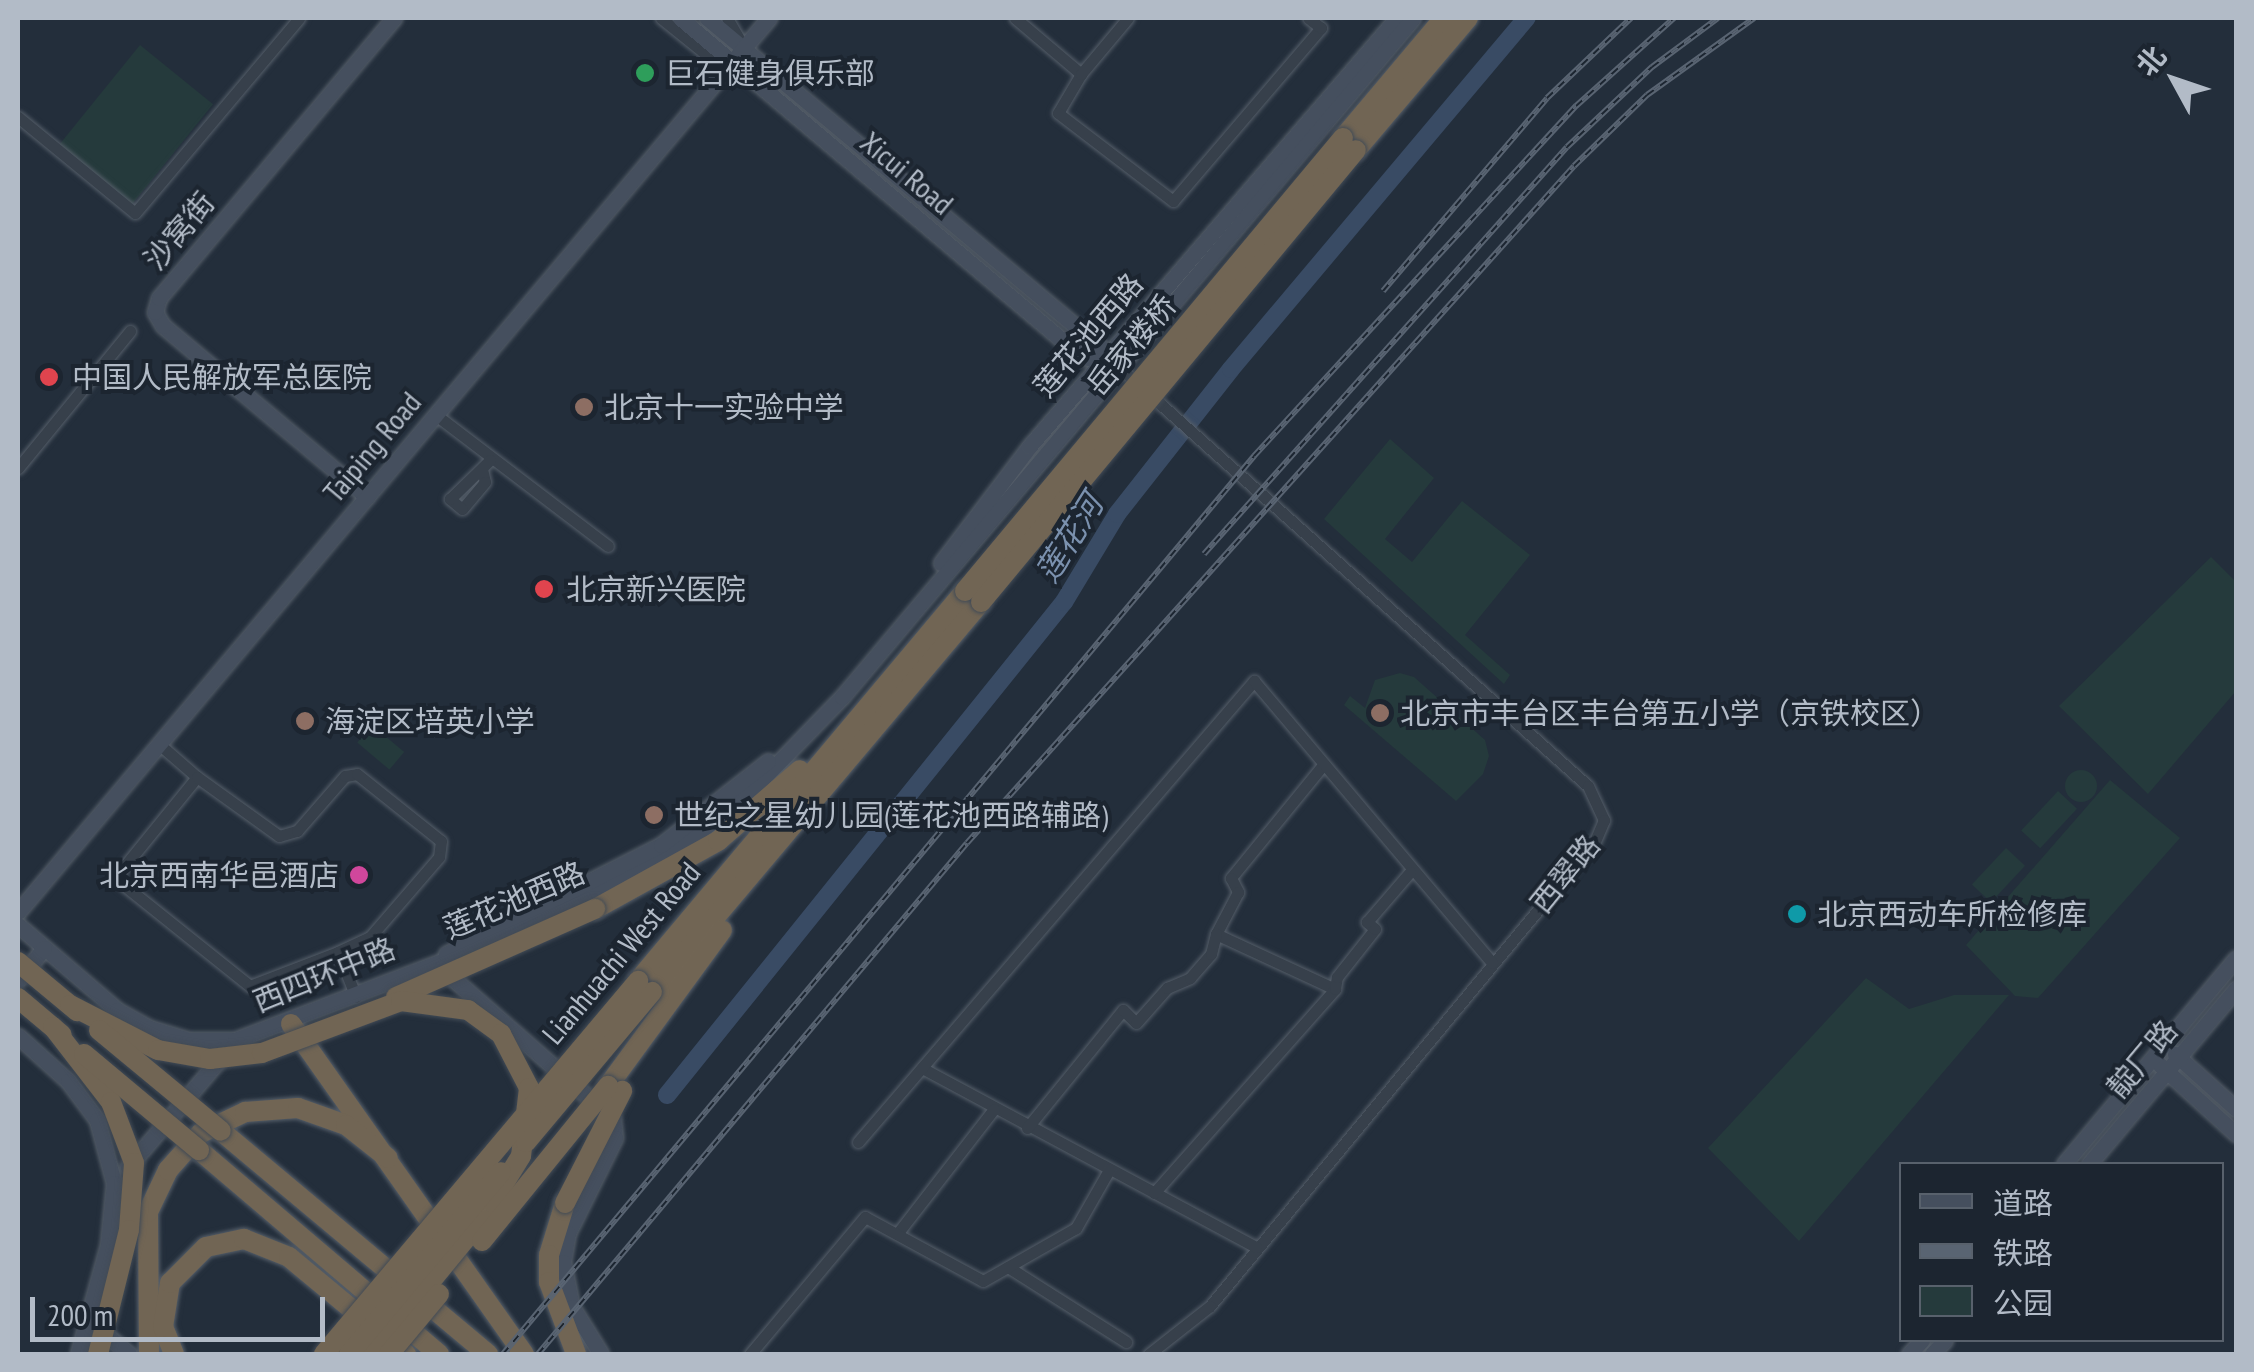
<!DOCTYPE html>
<meta charset="utf-8">
<style>
body{margin:0}
#map{position:relative;width:2254px;height:1372px;overflow:hidden;background:#232e3b;font-family:"PT Sans Narrow","Noto Sans SC",sans-serif}
div>[style]{position:absolute}
[style*='--x']{left:calc(var(--x)*1px);top:calc(var(--y)*1px);width:calc(var(--w)*1px);rotate:calc(var(--a)*1deg)}
.green>*{inset:0;background:#253a3c;transform-origin:0 0}
.round{border-radius:50%}
.river>*{height:18px;margin:-9px;padding:0 9px;transform-origin:9px;border-radius:9px;background:#394b64}
.roads{filter:drop-shadow(0 0 2px #555e69) drop-shadow(0 0 2px #555e69)}
.street>*{height:11px;margin:-5.5px;padding:0 5.5px;transform-origin:5.5px;border-radius:5.5px;background:#37404b}
.secondary>*{height:15px;margin:-7.5px;padding:0 7.5px;transform-origin:7.5px;border-radius:7.5px;background:#454f5e}
.highway>*{height:20px;margin:-10px;padding:0 10px;transform-origin:10px;border-radius:10px;background:#716554}
.rail>*{height:6px;margin-top:-3px;transform-origin:0;background:repeating-linear-gradient(90deg,#1c2530 0 8px,#596472 0 16px);box-sizing:border-box;border-block:2px solid #596472}
.bridges{filter:drop-shadow(0 0 2px #424b56) drop-shadow(0 0 2px #424b56)}
.highway-bridge>*{height:20px;margin:-10px;padding:0 10px;transform-origin:10px;border-radius:10px;background:#716554}
.dots>*{width:28px;height:28px;translate:-50% -50%;box-sizing:border-box;border:5px solid #1c2530;border-radius:50%}
span{translate:-50% -50%;white-space:nowrap;text-align:center;line-height:1.15;-webkit-text-stroke:8px #1c2530;paint-order:stroke}
.poi-label{font-size:30px;color:#b2bbc7}
.left{translate:0 -50%;text-align:left}
.right{translate:-100% -50%;text-align:right}
.street-label{font-size:30px;color:#b2bbc7}
.water-label{font-size:32px;color:#7b91ae;font-style:italic}
.frame{position:absolute;inset:0;border:20px solid #b2bbc7;pointer-events:none}
.legend{position:absolute;left:1899px;top:1162px;width:325px;height:180px;box-sizing:border-box;background:#1c2530;border:2px solid #58616c;margin:0;padding:12px 18px;list-style:none;font-size:30px;color:#b2bbc7}
.legend li{display:flex;align-items:center;gap:20px;height:50px}
.legend b{width:50px;border:2px solid #58616c}
.north{position:absolute;left:2124px;top:30px;width:100px;height:100px;-webkit-text-stroke:8px #1c2530;paint-order:stroke;rotate:310deg;font-size:28px;font-weight:700;line-height:40px;text-align:center;color:#b2bbc7}
.north::after{content:'';display:block;margin:auto;width:35px;height:45px;background:#b2bbc7;clip-path:polygon(50% 0,100% 100%,50% 72%,0 100%)}
.scale{position:absolute;left:30px;top:1297px;width:295px;height:45px;box-sizing:border-box;border:5px solid #b2bbc7;border-top:0;padding-left:12px;font-size:30px;line-height:35px;white-space:nowrap;color:#b2bbc7;-webkit-text-stroke:8px #1c2530;paint-order:stroke}
</style>
<div id="map">
<div class="green">
<div style="left:140px;top:45px;width:94px;height:128px;rotate:39deg"></div>
<div style="clip-path:polygon(1390px 439px,1434px 478px,1385px 539px,1412px 562px,1462px 501px,1530px 555px,1465px 635px,1510px 675px,1504px 684px,1324px 519px)"></div>
<div style="clip-path:polygon(2211px 557px,2236px 582px,2236px 691px,2148px 794px,2059px 706px)"></div>
<div style="clip-path:polygon(1400px 673px,1414px 677px,1485px 740px,1489px 756px,1483px 774px,1456px 801px,1344px 705px,1350px 696px,1365px 708px,1375px 680px)"></div>
<div style="left:372px;top:725px;width:42px;height:23px;rotate:40deg"></div>
<div class="round" style="left:2065px;top:770px;width:32px;height:32px"></div>
<div style="clip-path:polygon(2110px 780px,2180px 838px,2038px 998px,2015px 996px,1966px 945px)"></div>
<div style="left:2058px;top:791px;width:26px;height:54px;rotate:43deg"></div>
<div style="left:2006px;top:848px;width:26px;height:50px;rotate:43deg"></div>
<div style="clip-path:polygon(1866px 978px,1909px 1009px,1954px 995px,2009px 995px,1799px 1241px,1708px 1148px)"></div>
</div>
<div class="river">
<div style="--x:667;--y:1095;--w:633;--a:-51.16"></div>
<div style="--x:1064;--y:602;--w:103;--a:-58.9"></div>
<div style="--x:1117;--y:514;--w:184;--a:-51.8"></div>
<div style="--x:1231;--y:369;--w:459;--a:-49.9"></div>
</div>
<div class="roads">
<div class="street">
<div style="--x:661;--y:18;--w:53;--a:38.8"></div>
<div style="--x:702;--y:51;--w:23;--a:20"></div>
<div style="--x:727;--y:18;--w:30;--a:60"></div>
<div style="--x:1015;--y:18;--w:87;--a:40.3"></div>
<div style="--x:1081;--y:74;--w:45;--a:120.5"></div>
<div style="--x:1058;--y:113;--w:145;--a:37.4"></div>
<div style="--x:1173;--y:201;--w:228;--a:-49.5"></div>
<div style="--x:1321;--y:28;--w:16;--a:-142"></div>
<div style="--x:1081;--y:74;--w:73;--a:-50"></div>
<div style="--x:18;--y:117;--w:151;--a:39.4"></div>
<div style="--x:135;--y:213;--w:255;--a:-49.9"></div>
<div style="--x:1119;--y:367;--w:629;--a:41.78"></div>
<div style="--x:1588;--y:786;--w:38;--a:65"></div>
<div style="--x:1604;--y:820;--w:23;--a:113"></div>
<div style="--x:1595;--y:841;--w:604;--a:129.62"></div>
<div style="--x:1210;--y:1306;--w:78;--a:141.8"></div>
<div style="--x:436;--y:415;--w:216;--a:37.3"></div>
<div style="--x:18;--y:468;--w:177;--a:-50.7"></div>
<div style="--x:482;--y:469;--w:13;--a:77"></div>
<div style="--x:485;--y:482;--w:35;--a:130"></div>
<div style="--x:462;--y:509;--w:16;--a:-140"></div>
<div style="--x:450;--y:499;--w:56;--a:-44.3"></div>
<div style="--x:159;--y:744;--w:50;--a:41"></div>
<div style="--x:197;--y:777;--w:130;--a:129.1"></div>
<div style="--x:115;--y:878;--w:173;--a:38.7"></div>
<div style="--x:250;--y:986;--w:94;--a:-21.1"></div>
<div style="--x:338;--y:952;--w:48;--a:68.2"></div>
<div style="--x:1323;--y:765;--w:146;--a:129.2"></div>
<div style="--x:1231;--y:878;--w:16;--a:63"></div>
<div style="--x:1238;--y:892;--w:47;--a:117.6"></div>
<div style="--x:1216;--y:934;--w:131;--a:24.8"></div>
<div style="--x:197;--y:777;--w:101;--a:35.7"></div>
<div style="--x:279;--y:836;--w:19;--a:-16"></div>
<div style="--x:297;--y:831;--w:73;--a:-48.9"></div>
<div style="--x:345;--y:776;--w:12;--a:-9"></div>
<div style="--x:357;--y:774;--w:107;--a:38.6"></div>
<div style="--x:441;--y:841;--w:16;--a:97"></div>
<div style="--x:439;--y:857;--w:106;--a:130.8"></div>
<div style="--x:370;--y:937;--w:35;--a:155"></div>
<div style="--x:922;--y:1068;--w:379;--a:28.2"></div>
<div style="--x:1027;--y:1128;--w:152;--a:-50.9"></div>
<div style="--x:1123;--y:1010;--w:18;--a:45"></div>
<div style="--x:1136;--y:1023;--w:47;--a:-48.5"></div>
<div style="--x:1167;--y:988;--w:25;--a:-23"></div>
<div style="--x:1190;--y:978;--w:32;--a:-49"></div>
<div style="--x:1211;--y:954;--w:21;--a:-76"></div>
<div style="--x:858;--y:1142;--w:608;--a:-49.34"></div>
<div style="--x:1254;--y:681;--w:369;--a:49.8"></div>
<div style="--x:1154;--y:1193;--w:273;--a:-48.4"></div>
<div style="--x:1335;--y:989;--w:12;--a:-81"></div>
<div style="--x:1337;--y:977;--w:61;--a:-51.6"></div>
<div style="--x:1375;--y:929;--w:11;--a:-139"></div>
<div style="--x:1367;--y:922;--w:66;--a:-49.3"></div>
<div style="--x:897;--y:1234;--w:158;--a:-52.2"></div>
<div style="--x:1008;--y:1267;--w:140;--a:32.4"></div>
<div style="--x:750;--y:1354;--w:179;--a:-50"></div>
<div style="--x:865;--y:1217;--w:134;--a:28.5"></div>
<div style="--x:983;--y:1281;--w:107;--a:-29.7"></div>
<div style="--x:1076;--y:1228;--w:67;--a:-60.4"></div>
</div>
<div class="secondary">
<div style="--x:680;--y:18;--w:524;--a:40.13"></div>
<div style="--x:1081;--y:356;--w:31;--a:15"></div>
<div style="--x:707;--y:18;--w:532;--a:39.89"></div>
<div style="--x:367;--y:497;--w:266;--a:-140"></div>
<div style="--x:163;--y:326;--w:16;--a:-120"></div>
<div style="--x:155;--y:312;--w:15;--a:-74"></div>
<div style="--x:159;--y:298;--w:366;--a:-50"></div>
<div style="--x:941;--y:563;--w:146;--a:-52.8"></div>
<div style="--x:1029;--y:447;--w:565;--a:-49.38"></div>
<div style="--x:18;--y:912;--w:1168;--a:-49.97"></div>
<div style="--x:18;--y:925;--w:130;--a:40.6"></div>
<div style="--x:117;--y:1010;--w:37;--a:29"></div>
<div style="--x:149;--y:1028;--w:42;--a:16.7"></div>
<div style="--x:189;--y:1040;--w:46;--a:0"></div>
<div style="--x:235;--y:1040;--w:247;--a:-20.9"></div>
<div style="--x:466;--y:952;--w:226;--a:-25.7"></div>
<div style="--x:670;--y:854;--w:96;--a:-37.3"></div>
<div style="--x:746;--y:796;--w:138;--a:-45.9"></div>
<div style="--x:842;--y:697;--w:887;--a:-49.94"></div>
<div style="--x:446;--y:954;--w:241;--a:-26.9"></div>
<div style="--x:661;--y:845;--w:136;--a:-38.1"></div>
<div style="--x:441;--y:968;--w:229;--a:41.3"></div>
<div style="--x:613;--y:1119;--w:19;--a:84"></div>
<div style="--x:615;--y:1138;--w:106;--a:116.3"></div>
<div style="--x:568;--y:1233;--w:29;--a:100"></div>
<div style="--x:563;--y:1262;--w:46;--a:78.7"></div>
<div style="--x:572;--y:1307;--w:55;--a:58.3"></div>
<div style="--x:18;--y:980;--w:41;--a:-50.9"></div>
<div style="--x:18;--y:1036;--w:67;--a:42"></div>
<div style="--x:68;--y:1081;--w:49;--a:53.4"></div>
<div style="--x:97;--y:1120;--w:65;--a:74.9"></div>
<div style="--x:114;--y:1183;--w:62;--a:95.5"></div>
<div style="--x:108;--y:1245;--w:113;--a:105.4"></div>
<div style="--x:2175;--y:1054;--w:82;--a:42"></div>
<div style="--x:2160;--y:1065;--w:103;--a:42.2"></div>
<div style="--x:2064;--y:1164;--w:268;--a:-50.1"></div>
<div style="--x:2089;--y:1164;--w:229;--a:-50"></div>
<div style="--x:128;--y:1167;--w:147;--a:-49.7"></div>
<div style="--x:98;--y:1328;--w:40;--a:40"></div>
<div style="--x:1909;--y:1354;--w:19;--a:-47"></div>
<div style="--x:1932;--y:1354;--w:19;--a:-47"></div>
</div>
<div class="highway">
<div style="--x:1343;--y:138;--w:157;--a:-49.9"></div>
<div style="--x:1356;--y:150;--w:173;--a:-49.7"></div>
<div style="--x:595;--y:909;--w:141;--a:-28.9"></div>
<div style="--x:718;--y:841;--w:108;--a:-40.9"></div>
<div style="--x:638;--y:981;--w:509;--a:-50.02"></div>
<div style="--x:652;--y:992;--w:510;--a:-49.85"></div>
<div style="--x:291;--y:1024;--w:404;--a:54.8"></div>
<div style="--x:608;--y:1086;--w:193;--a:-53.8"></div>
<div style="--x:221;--y:1131;--w:348;--a:39.9"></div>
<div style="--x:199;--y:1150;--w:315;--a:40.4"></div>
<div style="--x:565;--y:1203;--w:54;--a:107.1"></div>
<div style="--x:549;--y:1255;--w:27;--a:90"></div>
<div style="--x:549;--y:1282;--w:77;--a:69.4"></div>
<div style="--x:149;--y:1354;--w:142;--a:-90.4"></div>
<div style="--x:148;--y:1212;--w:47;--a:-64.5"></div>
<div style="--x:168;--y:1170;--w:50;--a:-48.3"></div>
<div style="--x:201;--y:1133;--w:49;--a:-25.5"></div>
<div style="--x:245;--y:1112;--w:53;--a:-4.3"></div>
<div style="--x:298;--y:1108;--w:51;--a:19.5"></div>
<div style="--x:346;--y:1125;--w:53;--a:38.2"></div>
<div style="--x:174;--y:1354;--w:29;--a:-112"></div>
<div style="--x:163;--y:1327;--w:45;--a:-81"></div>
<div style="--x:170;--y:1283;--w:51;--a:-45"></div>
<div style="--x:206;--y:1247;--w:39;--a:-12"></div>
<div style="--x:244;--y:1239;--w:48;--a:21.8"></div>
<div style="--x:289;--y:1257;--w:152;--a:39.7"></div>
</div>
</div>
<div class="rail">
<div style="--x:1383;--y:291;--w:253;--a:-49.6"></div>
<div style="--x:1547;--y:98;--w:116;--a:-43.6"></div>
<div style="--x:1204;--y:554;--w:545;--a:-48.27"></div>
<div style="--x:1567;--y:147;--w:117;--a:-43.3"></div>
<div style="--x:1652;--y:67;--w:82;--a:-36.6"></div>
<div style="--x:503;--y:1354;--w:1171;--a:-50.09"></div>
<div style="--x:1254;--y:456;--w:476;--a:-47.4"></div>
<div style="--x:1576;--y:106;--w:132;--a:-41.9"></div>
<div style="--x:538;--y:1354;--w:667;--a:-49.99"></div>
<div style="--x:967;--y:843;--w:909;--a:-48.12"></div>
<div style="--x:1574;--y:166;--w:102;--a:-44.2"></div>
<div style="--x:1647;--y:95;--w:132;--a:-35.7"></div>
</div>
<div class="bridges">
<div class="highway-bridge">
<div style="--x:965;--y:591;--w:590;--a:-50.16"></div>
<div style="--x:981;--y:602;--w:587;--a:-50.32"></div>
<div style="--x:18;--y:962;--w:77;--a:39.7"></div>
<div style="--x:396;--y:997;--w:218;--a:-23.9"></div>
<div style="--x:18;--y:998;--w:57;--a:40.1"></div>
<div style="--x:70;--y:1005;--w:99;--a:27.1"></div>
<div style="--x:158;--y:1050;--w:53;--a:9.8"></div>
<div style="--x:210;--y:1059;--w:52;--a:-6.6"></div>
<div style="--x:262;--y:1053;--w:148;--a:-20.5"></div>
<div style="--x:401;--y:1001;--w:68;--a:7.7"></div>
<div style="--x:468;--y:1010;--w:41;--a:36"></div>
<div style="--x:501;--y:1034;--w:61;--a:62.6"></div>
<div style="--x:529;--y:1088;--w:68;--a:96.7"></div>
<div style="--x:521;--y:1156;--w:74;--a:121.8"></div>
<div style="--x:482;--y:1219;--w:175;--a:129.4"></div>
<div style="--x:53;--y:1027;--w:95;--a:52.3"></div>
<div style="--x:111;--y:1102;--w:65;--a:69.3"></div>
<div style="--x:134;--y:1163;--w:67;--a:94.3"></div>
<div style="--x:129;--y:1230;--w:128;--a:104"></div>
<div style="--x:99;--y:1030;--w:158;--a:39.6"></div>
<div style="--x:84;--y:1054;--w:150;--a:39.9"></div>
<div style="--x:526;--y:1142;--w:196;--a:-50"></div>
<div style="--x:565;--y:1203;--w:126;--a:-63"></div>
<div style="--x:482;--y:1241;--w:200;--a:-50.9"></div>
<div style="--x:324;--y:1354;--w:488;--a:-49.9"></div>
<div style="--x:349;--y:1354;--w:237;--a:-50.1"></div>
<div style="--x:389;--y:1354;--w:78;--a:-50.2"></div>
</div>
</div>
<div class="dots">
<div style="left:645px;top:73px;background:#2e9e5b"></div>
<div style="left:49px;top:377px;background:#e0444e"></div>
<div style="left:584px;top:407px;background:#8d6e63"></div>
<div style="left:544px;top:589px;background:#e0444e"></div>
<div style="left:1380px;top:713px;background:#8d6e63"></div>
<div style="left:305px;top:721px;background:#8d6e63"></div>
<div style="left:654px;top:815px;background:#8d6e63"></div>
<div style="left:359px;top:875px;background:#d1479c"></div>
<div style="left:1797px;top:914px;background:#0f9aa8"></div>
</div>
<div class="poi-label">
<span class="left" style="left:665px;top:73px">巨石健身俱乐部</span>
<span class="left" style="left:72px;top:377px">中国人民解放军总医院</span>
<span class="left" style="left:604px;top:407px">北京十一实验中学</span>
<span class="left" style="left:566px;top:589px">北京新兴医院</span>
<span class="left" style="left:1400px;top:713px">北京市丰台区丰台第五小学（京铁校区）</span>
<span class="left" style="left:325px;top:721px">海淀区培英小学</span>
<span class="left" style="left:674px;top:815px">世纪之星幼儿园(莲花池西路辅路)</span>
<span class="right" style="left:339px;top:875px">北京西南华邑酒店</span>
<span class="left" style="left:1817px;top:914px">北京西动车所检修库</span>
</div>
<div class="street-label">
<span style="left:907px;top:173px;rotate:40deg">Xicui Road</span>
<span style="left:179px;top:231px;rotate:-50deg">沙窝街</span>
<span style="left:1088px;top:335px;rotate:-50deg">莲花池西路</span>
<span style="left:1131px;top:345px;rotate:-50deg">岳家楼桥</span>
<span style="left:372px;top:447px;rotate:-50deg">Taiping Road</span>
<span style="left:1565px;top:874px;rotate:-51deg">西翠路</span>
<span style="left:514px;top:900px;rotate:-23deg">莲花池西路</span>
<span style="left:621px;top:953px;rotate:-50deg">Lianhuachi West Road</span>
<span style="left:324px;top:975px;rotate:-22deg">西四环中路</span>
<span style="left:2142px;top:1059px;rotate:-50deg">靛厂路</span>
</div>
<div class="water-label">
<span style="left:1069px;top:538px;rotate:-58deg">莲花河</span>
</div>
<div class="frame"></div>
<ul class="legend">
<li><b style="height:12px;background:#454f5e"></b>道路</li>
<li><b style="height:12px;background:#596472"></b>铁路</li>
<li><b style="height:28px;background:#253a3c"></b>公园</li>
</ul>
<div class="north">北</div>
<div class="scale">200 m</div>
</div>
